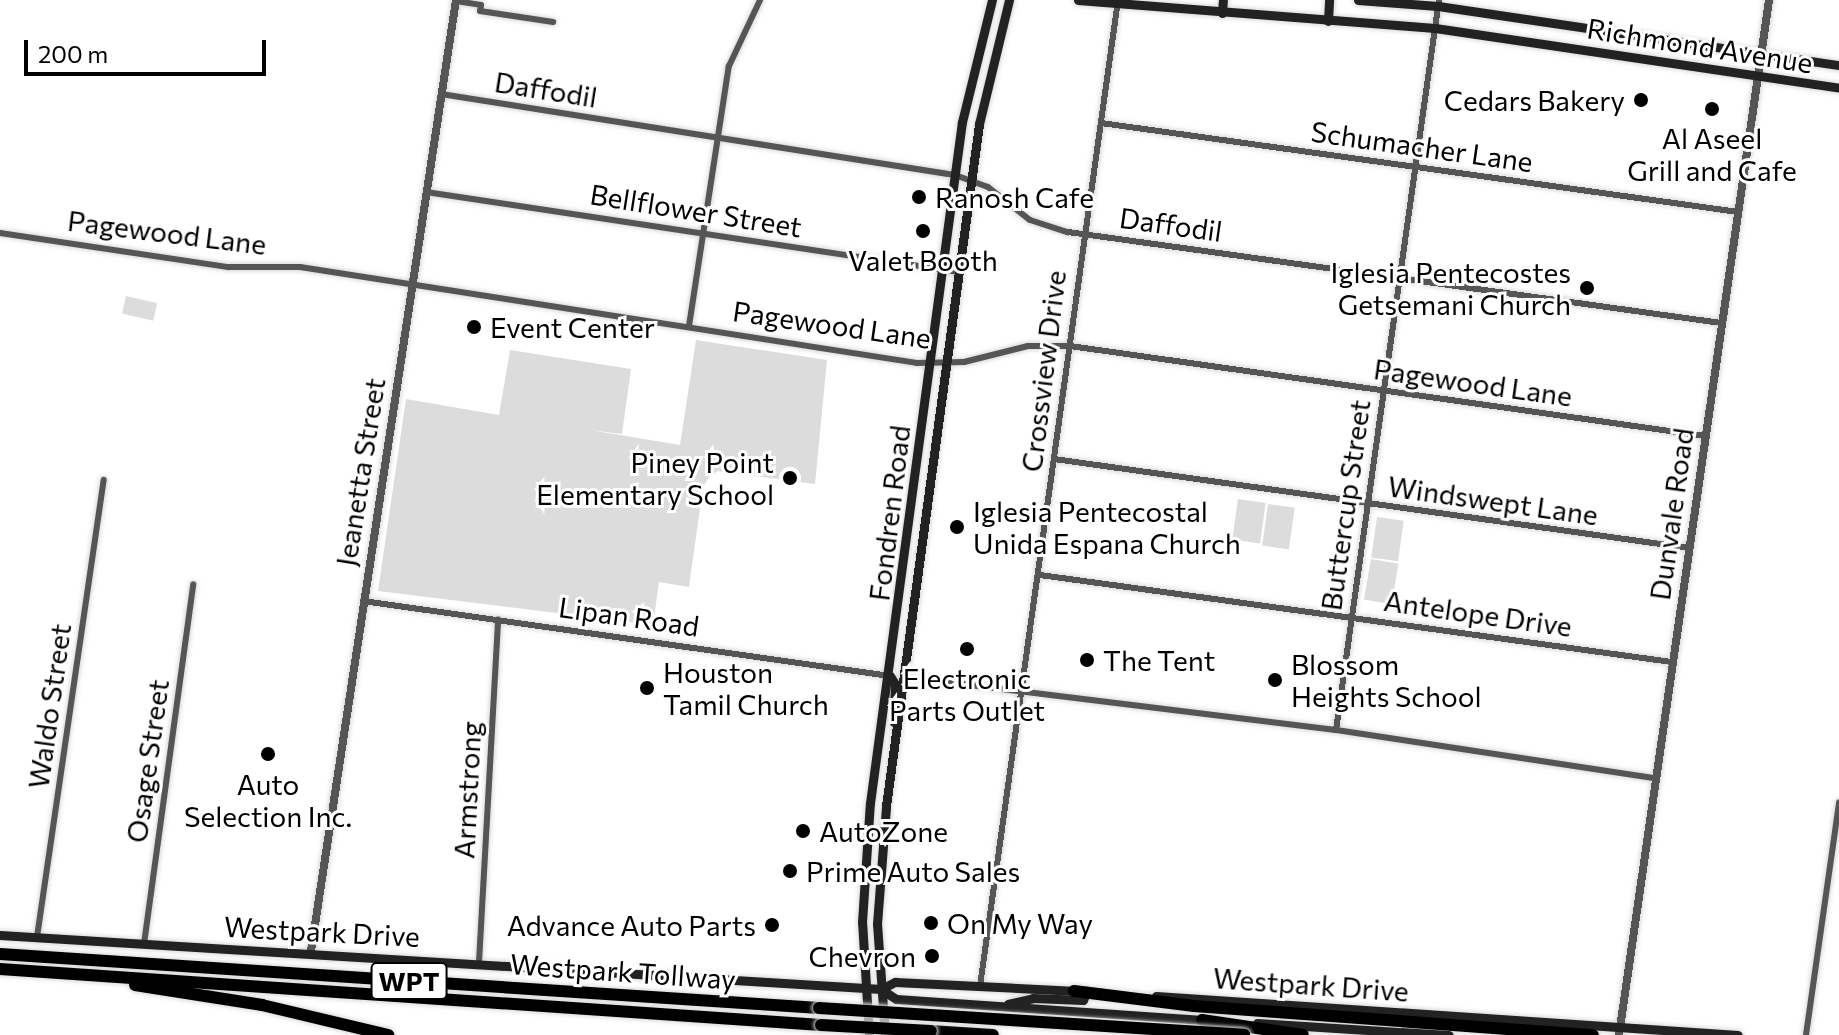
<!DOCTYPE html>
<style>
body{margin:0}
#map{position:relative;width:1839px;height:1035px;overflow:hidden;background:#fff;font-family:Commissioner,sans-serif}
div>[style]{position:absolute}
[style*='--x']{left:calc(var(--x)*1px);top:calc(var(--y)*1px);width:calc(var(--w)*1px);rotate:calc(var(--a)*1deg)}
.green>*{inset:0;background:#dcdcdc;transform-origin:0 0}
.roads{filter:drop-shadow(0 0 2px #dbdbdb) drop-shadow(0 0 2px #dbdbdb)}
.minor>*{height:6px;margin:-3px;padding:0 3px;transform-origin:3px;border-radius:3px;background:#555}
.tertiary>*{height:8px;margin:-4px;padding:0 4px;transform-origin:4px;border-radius:4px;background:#555}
.secondary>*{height:9px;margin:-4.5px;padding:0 4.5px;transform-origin:4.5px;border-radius:4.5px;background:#222}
.motorway>*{height:12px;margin:-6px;padding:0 6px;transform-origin:6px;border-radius:6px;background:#000}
.bridges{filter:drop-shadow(0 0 2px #dbdbdb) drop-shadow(0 0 2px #dbdbdb)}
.motorway-bridge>*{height:12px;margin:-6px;padding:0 6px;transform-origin:6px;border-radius:6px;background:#000}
.dots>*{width:22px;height:22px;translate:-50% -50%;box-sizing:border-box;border:4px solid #fff;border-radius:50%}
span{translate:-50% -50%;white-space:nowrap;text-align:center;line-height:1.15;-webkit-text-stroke:6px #fff;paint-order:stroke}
.shield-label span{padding:2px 6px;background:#fff;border:2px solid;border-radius:6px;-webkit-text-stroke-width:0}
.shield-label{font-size:26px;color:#000;font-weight:700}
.street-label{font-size:28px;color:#000}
.poi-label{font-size:28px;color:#000}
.right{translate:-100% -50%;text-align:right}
.left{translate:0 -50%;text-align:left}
.scale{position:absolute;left:24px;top:40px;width:242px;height:36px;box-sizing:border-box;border:4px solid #000;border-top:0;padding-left:10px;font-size:24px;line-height:28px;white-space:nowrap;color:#000;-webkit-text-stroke:6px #fff;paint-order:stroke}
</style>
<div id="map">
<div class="green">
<div style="left:126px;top:296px;width:32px;height:18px;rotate:13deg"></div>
<div style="clip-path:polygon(696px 340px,827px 360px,815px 484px,718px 471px,709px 477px,703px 487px,689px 587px,659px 582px,653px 625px,378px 591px,406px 399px,499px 415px,510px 350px,631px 369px,622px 434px,590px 430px,680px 445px)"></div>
<div style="left:1238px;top:499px;width:28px;height:41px;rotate:8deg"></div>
<div style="left:1268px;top:504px;width:27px;height:42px;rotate:8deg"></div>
<div style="left:1377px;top:517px;width:27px;height:41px;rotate:8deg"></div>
<div style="left:1371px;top:559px;width:28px;height:41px;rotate:10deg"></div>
</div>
<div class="roads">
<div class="minor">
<div style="--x:456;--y:1;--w:25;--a:9"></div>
<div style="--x:481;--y:5;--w:6;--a:99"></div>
<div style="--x:480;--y:11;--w:74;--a:8.6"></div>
<div style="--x:441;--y:94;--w:520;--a:8.96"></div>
<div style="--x:955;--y:175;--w:35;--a:20"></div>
<div style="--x:988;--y:187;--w:53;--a:38.2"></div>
<div style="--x:1030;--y:220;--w:40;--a:18"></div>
<div style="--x:1068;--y:232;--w:659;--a:7.93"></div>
<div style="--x:1101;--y:123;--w:643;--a:7.95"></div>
<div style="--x:426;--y:192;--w:539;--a:8.54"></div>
<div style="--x:0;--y:233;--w:231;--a:8.5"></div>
<div style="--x:228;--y:267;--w:72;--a:0"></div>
<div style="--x:300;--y:267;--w:624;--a:8.84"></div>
<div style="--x:917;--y:363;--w:47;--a:-1.2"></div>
<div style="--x:964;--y:362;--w:66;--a:-14"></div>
<div style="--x:1028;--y:346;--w:42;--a:0"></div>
<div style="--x:1070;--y:346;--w:641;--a:8.07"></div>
<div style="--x:689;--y:326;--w:263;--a:-81.3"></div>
<div style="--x:729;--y:66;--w:73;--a:-64.8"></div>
<div style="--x:1054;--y:459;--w:641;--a:7.98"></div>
<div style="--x:1040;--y:575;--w:638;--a:7.84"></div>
<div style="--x:363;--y:601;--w:532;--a:8.1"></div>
<div style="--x:904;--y:677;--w:435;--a:7"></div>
<div style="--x:1336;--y:730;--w:323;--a:8.6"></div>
<div style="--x:1336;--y:730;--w:737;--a:-81.97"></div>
<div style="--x:37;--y:937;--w:462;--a:-81.7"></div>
<div style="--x:144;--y:944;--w:363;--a:-82.2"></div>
<div style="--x:479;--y:962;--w:343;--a:-86.8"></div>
<div style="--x:980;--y:986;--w:996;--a:-82.03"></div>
<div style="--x:1806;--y:1035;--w:235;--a:-81.9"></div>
</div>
<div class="tertiary">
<div style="--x:311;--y:951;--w:962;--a:-81.33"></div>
<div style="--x:1619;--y:1035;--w:1046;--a:-81.75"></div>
</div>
<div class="secondary">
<div style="--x:1078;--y:0;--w:358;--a:4.5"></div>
<div style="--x:1435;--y:28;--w:408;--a:8.4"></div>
<div style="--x:1358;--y:0;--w:80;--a:4.3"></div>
<div style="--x:1438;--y:6;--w:405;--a:8.4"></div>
<div style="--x:1222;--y:13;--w:13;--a:-86"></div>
<div style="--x:1328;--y:21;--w:21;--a:-87"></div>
<div style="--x:890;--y:676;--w:9;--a:58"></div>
<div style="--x:895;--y:684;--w:38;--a:92"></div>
<div style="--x:0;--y:935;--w:883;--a:3.51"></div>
<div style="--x:881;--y:989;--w:16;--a:-27"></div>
<div style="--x:895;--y:982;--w:182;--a:2.8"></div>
<div style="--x:881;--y:989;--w:18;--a:34"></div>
<div style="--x:896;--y:999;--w:311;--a:3.9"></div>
<div style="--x:1156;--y:996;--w:583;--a:3.83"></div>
<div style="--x:1008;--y:1004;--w:26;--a:-13"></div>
<div style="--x:1033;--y:998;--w:50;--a:2.3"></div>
<div style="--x:1083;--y:1000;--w:10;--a:-66"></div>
<div style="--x:1257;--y:1023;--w:192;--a:3.6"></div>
<div style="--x:869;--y:1035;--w:113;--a:-93.5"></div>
<div style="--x:862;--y:922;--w:119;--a:-86.2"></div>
<div style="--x:870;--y:803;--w:687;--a:-82.31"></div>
<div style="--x:962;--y:122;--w:126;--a:-76.2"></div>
<div style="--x:885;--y:1035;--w:111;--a:-94.1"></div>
<div style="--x:877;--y:924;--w:118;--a:-85.6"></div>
<div style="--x:886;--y:806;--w:688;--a:-82.23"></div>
<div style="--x:979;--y:124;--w:128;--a:-76.4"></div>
</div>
<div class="motorway">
<div style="--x:0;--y:954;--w:821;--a:3.77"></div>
<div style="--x:0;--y:969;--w:823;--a:3.9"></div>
<div style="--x:135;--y:985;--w:129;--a:8.9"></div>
<div style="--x:262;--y:1005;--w:130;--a:13.4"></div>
<div style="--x:1074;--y:991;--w:121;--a:7.1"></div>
<div style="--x:1194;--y:1006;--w:400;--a:4.2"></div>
<div style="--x:1202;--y:1020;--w:102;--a:8.4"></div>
<div style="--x:931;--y:1031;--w:62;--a:3.7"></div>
</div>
</div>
<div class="bridges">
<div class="motorway-bridge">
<div style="--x:819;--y:1008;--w:426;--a:3.6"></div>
<div style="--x:821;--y:1025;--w:110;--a:3.1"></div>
</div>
</div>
<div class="dots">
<div style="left:1641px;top:100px;background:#000"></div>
<div style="left:1712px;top:109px;background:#000"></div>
<div style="left:919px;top:197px;background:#000"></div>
<div style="left:923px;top:231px;background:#000"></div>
<div style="left:1587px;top:288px;background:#000"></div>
<div style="left:474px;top:327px;background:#000"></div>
<div style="left:790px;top:478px;background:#000"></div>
<div style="left:957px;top:527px;background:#000"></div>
<div style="left:967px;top:649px;background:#000"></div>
<div style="left:1087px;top:660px;background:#000"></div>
<div style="left:1275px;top:680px;background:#000"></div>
<div style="left:647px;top:688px;background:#000"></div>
<div style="left:268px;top:754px;background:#000"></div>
<div style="left:803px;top:831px;background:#000"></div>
<div style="left:790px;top:871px;background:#000"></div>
<div style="left:931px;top:923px;background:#000"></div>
<div style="left:772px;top:925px;background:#000"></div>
<div style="left:932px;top:956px;background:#000"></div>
</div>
<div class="shield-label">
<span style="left:409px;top:981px">WPT</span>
</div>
<div class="street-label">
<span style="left:1700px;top:45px;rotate:9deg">Richmond Avenue</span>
<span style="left:546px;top:89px;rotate:9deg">Daffodil</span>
<span style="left:1422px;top:146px;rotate:8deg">Schumacher Lane</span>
<span style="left:696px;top:210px;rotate:9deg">Bellflower Street</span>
<span style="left:1171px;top:224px;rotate:8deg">Daffodil</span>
<span style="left:167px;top:232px;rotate:7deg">Pagewood Lane</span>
<span style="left:832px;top:324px;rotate:8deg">Pagewood Lane</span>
<span style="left:1043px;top:371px;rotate:-83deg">Crossview Drive</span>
<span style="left:1473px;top:382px;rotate:8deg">Pagewood Lane</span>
<span style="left:360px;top:472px;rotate:-81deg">Jeanetta Street</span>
<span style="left:1493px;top:500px;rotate:8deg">Windswept Lane</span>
<span style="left:1345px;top:505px;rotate:-82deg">Buttercup Street</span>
<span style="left:889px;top:513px;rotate:-83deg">Fondren Road</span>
<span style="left:1671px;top:514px;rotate:-82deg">Dunvale Road</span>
<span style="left:1478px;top:613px;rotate:8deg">Antelope Drive</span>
<span style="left:629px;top:616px;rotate:8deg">Lipan Road</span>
<span style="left:49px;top:706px;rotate:-82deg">Waldo Street</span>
<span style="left:147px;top:761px;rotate:-82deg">Osage Street</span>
<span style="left:467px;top:790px;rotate:-87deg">Armstrong</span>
<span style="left:322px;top:931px;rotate:3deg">Westpark Drive</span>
<span style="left:623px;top:971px;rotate:4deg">Westpark Tollway</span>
<span style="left:1311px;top:984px;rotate:4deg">Westpark Drive</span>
</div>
<div class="poi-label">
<span class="right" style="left:1625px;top:100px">Cedars Bakery</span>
<span style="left:1712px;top:154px">Al Aseel<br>Grill and Cafe</span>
<span class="left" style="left:935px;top:197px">Ranosh Cafe</span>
<span style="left:923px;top:260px">Valet Booth</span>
<span class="right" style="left:1571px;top:288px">Iglesia Pentecostes<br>Getsemani Church</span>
<span class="left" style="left:490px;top:327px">Event Center</span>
<span class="right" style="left:774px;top:478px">Piney Point<br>Elementary School</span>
<span class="left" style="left:973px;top:527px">Iglesia Pentecostal<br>Unida Espana Church</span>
<span class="left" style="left:1103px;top:660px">The Tent</span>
<span class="left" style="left:1291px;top:680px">Blossom<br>Heights School</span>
<span class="left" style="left:663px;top:688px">Houston<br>Tamil Church</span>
<span style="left:967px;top:694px">Electronic<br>Parts Outlet</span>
<span style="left:268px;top:800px">Auto<br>Selection Inc.</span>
<span class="left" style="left:819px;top:831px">AutoZone</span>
<span class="left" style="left:806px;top:871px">Prime Auto Sales</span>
<span class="left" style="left:947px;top:923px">On My Way</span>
<span class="right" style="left:756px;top:925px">Advance Auto Parts</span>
<span class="right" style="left:916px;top:956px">Chevron</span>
</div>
<div class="scale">200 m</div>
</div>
